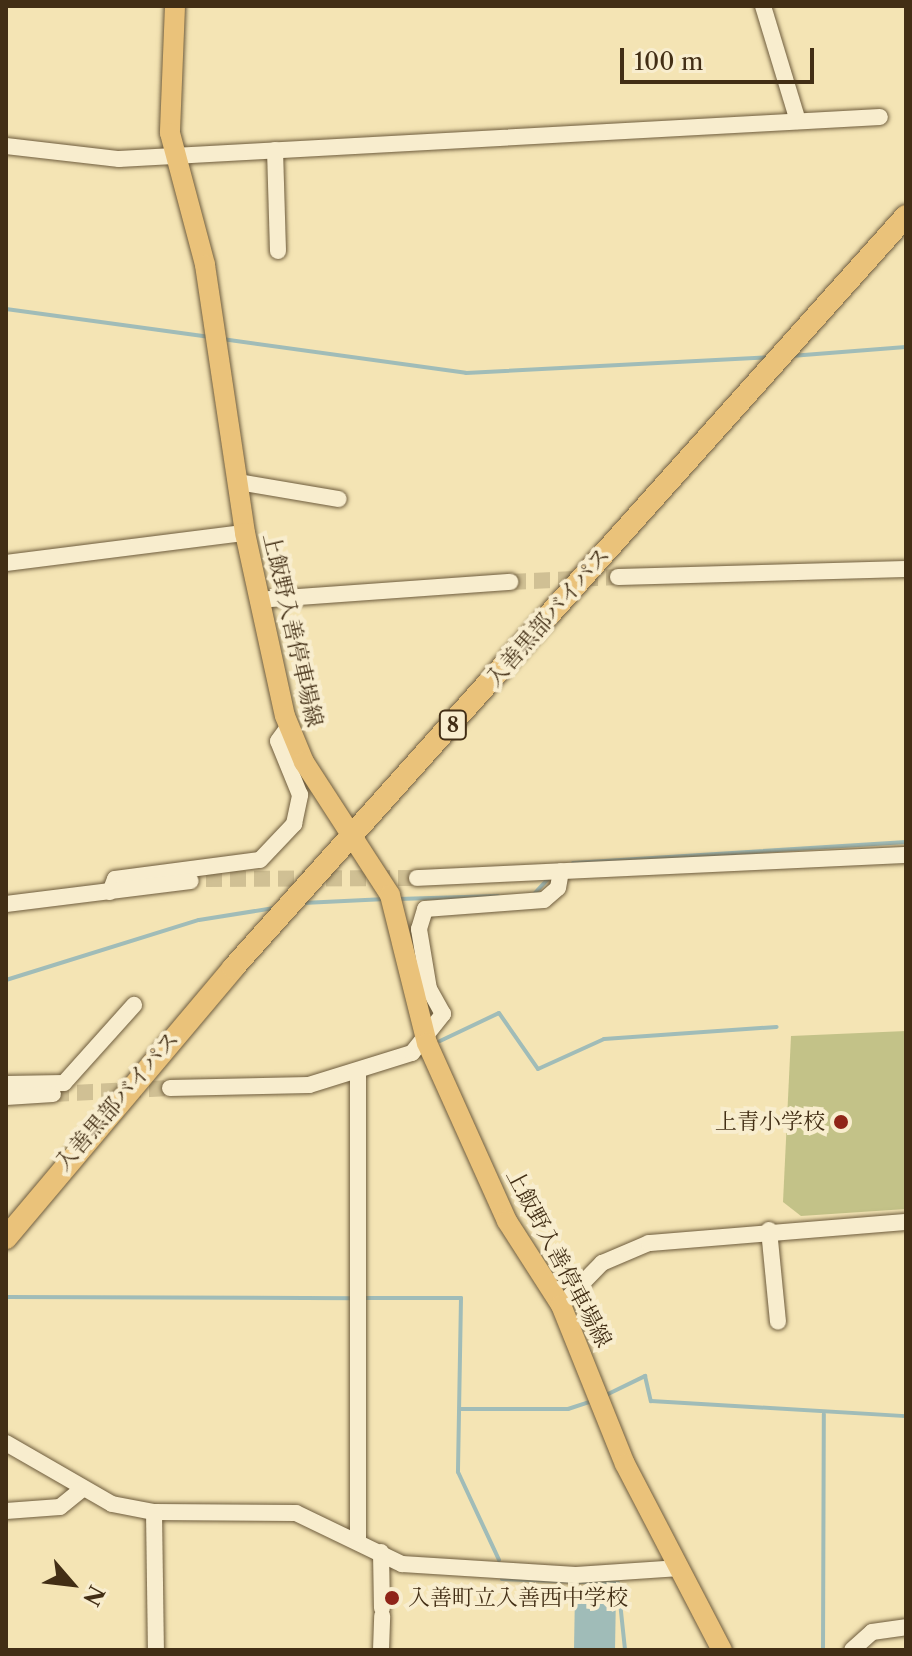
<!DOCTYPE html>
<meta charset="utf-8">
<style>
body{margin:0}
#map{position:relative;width:912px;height:1656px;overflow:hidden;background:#f4e4b4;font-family:"Libre Caslon Text","Noto Serif JP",serif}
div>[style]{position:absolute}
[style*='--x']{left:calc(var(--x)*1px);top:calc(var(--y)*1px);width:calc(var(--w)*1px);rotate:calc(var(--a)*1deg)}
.green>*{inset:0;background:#c3c288}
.water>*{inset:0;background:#a0bcb8;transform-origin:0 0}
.stream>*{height:4px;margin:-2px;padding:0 2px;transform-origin:2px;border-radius:2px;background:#a0bcb8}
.minor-tunnel>*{height:16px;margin-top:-8px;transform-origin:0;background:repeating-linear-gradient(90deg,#d0c094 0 16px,transparent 0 24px)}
.roads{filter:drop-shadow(0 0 2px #6e5c3d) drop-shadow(0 0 2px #6e5c3d)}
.minor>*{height:16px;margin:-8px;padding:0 8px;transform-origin:8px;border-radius:8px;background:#f8edce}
.major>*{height:20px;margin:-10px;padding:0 10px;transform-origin:10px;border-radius:10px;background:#eac27a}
.highway>*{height:22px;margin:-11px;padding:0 11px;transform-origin:11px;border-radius:11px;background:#eac27a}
.dots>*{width:22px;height:22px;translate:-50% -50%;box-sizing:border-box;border:4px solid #f8edce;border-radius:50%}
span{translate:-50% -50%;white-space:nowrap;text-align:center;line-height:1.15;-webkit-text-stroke:8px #f8edce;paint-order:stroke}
.shield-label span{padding:2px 6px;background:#f8edce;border:2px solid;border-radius:6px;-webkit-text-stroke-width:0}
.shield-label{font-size:20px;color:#422e15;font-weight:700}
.street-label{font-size:22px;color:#422e15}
.poi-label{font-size:22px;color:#422e15}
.right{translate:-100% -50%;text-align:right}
.left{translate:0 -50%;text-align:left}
.frame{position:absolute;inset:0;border:8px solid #422e15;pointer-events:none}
.north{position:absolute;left:32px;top:1544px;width:80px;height:80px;-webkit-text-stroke:6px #f8edce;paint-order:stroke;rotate:118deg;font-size:22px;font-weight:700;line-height:32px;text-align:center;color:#422e15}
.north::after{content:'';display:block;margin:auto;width:28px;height:36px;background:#422e15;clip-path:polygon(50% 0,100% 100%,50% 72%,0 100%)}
.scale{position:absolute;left:620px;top:48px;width:194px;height:36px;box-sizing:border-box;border:4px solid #422e15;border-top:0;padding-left:10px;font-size:24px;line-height:28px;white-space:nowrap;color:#422e15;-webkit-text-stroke:6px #f8edce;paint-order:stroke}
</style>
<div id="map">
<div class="green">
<div style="clip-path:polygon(906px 1031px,906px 1209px,801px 1216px,783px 1202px,791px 1036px)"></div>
</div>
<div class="water">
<div style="left:616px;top:1593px;width:56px;height:41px;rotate:91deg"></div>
</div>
<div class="stream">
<div style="--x:6;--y:309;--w:206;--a:7.8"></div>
<div style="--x:222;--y:339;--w:246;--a:7.9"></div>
<div style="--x:466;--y:373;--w:301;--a:-3"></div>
<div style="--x:791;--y:356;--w:115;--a:-4.5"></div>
<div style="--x:573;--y:863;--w:334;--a:-3.6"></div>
<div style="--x:534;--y:894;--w:23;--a:-47"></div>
<div style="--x:398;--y:899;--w:100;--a:-1.7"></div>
<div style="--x:303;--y:903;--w:83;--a:-2.8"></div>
<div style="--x:6;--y:980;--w:202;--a:-17.3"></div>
<div style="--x:199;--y:920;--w:76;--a:-9.1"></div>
<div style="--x:440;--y:1041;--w:65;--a:-25.4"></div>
<div style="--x:499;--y:1013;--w:68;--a:55.1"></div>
<div style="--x:538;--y:1069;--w:72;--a:-24.4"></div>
<div style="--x:604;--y:1039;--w:173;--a:-4"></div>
<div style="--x:6;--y:1297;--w:350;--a:0.2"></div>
<div style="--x:364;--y:1298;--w:97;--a:0"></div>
<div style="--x:461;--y:1298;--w:174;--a:91"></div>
<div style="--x:458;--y:1472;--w:97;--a:65"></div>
<div style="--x:604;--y:1396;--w:46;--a:-26"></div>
<div style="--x:645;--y:1376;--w:26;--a:77"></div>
<div style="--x:651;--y:1401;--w:255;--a:3.4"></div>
<div style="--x:461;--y:1409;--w:107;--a:0"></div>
<div style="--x:568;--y:1409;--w:26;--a:-18"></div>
<div style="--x:502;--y:1579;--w:116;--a:2"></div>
<div style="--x:618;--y:1583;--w:67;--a:84"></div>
<div style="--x:823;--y:1650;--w:236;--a:-89.8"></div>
</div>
<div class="minor-tunnel">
<div style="--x:510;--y:582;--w:108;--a:-2.7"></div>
<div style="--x:206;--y:879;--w:211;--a:-0.3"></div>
<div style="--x:53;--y:1094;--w:117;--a:-2.9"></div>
</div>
<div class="roads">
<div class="minor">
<div style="--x:763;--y:6;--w:120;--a:73.1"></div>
<div style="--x:6;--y:146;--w:114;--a:6.6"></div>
<div style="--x:119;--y:159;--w:762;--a:-3.16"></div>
<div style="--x:275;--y:150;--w:101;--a:88.3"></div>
<div style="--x:238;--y:482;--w:102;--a:9.6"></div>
<div style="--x:6;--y:563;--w:241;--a:-7.2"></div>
<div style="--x:618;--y:577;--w:288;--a:-1.6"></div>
<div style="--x:258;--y:600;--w:253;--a:-4.1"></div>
<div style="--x:417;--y:878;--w:490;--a:-2.7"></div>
<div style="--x:110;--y:892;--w:14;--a:-69"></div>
<div style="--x:115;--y:879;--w:146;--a:-7.5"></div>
<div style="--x:260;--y:860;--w:50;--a:-46.6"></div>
<div style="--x:294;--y:824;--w:30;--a:-78"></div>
<div style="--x:300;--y:795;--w:58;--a:-112.2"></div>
<div style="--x:278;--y:741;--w:19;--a:-54"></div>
<div style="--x:6;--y:904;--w:186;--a:-7.1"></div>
<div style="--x:358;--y:1072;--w:467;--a:90"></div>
<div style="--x:6;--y:1084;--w:58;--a:-1"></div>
<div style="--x:64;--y:1083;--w:105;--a:-48.1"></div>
<div style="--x:170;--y:1088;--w:139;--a:-1.2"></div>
<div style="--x:309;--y:1085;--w:108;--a:-17.3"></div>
<div style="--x:412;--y:1053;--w:50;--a:-51.5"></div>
<div style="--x:443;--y:1014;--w:29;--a:-119"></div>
<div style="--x:429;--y:989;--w:61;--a:-99.5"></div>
<div style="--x:419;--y:929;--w:21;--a:-73"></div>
<div style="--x:425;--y:909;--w:119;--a:-4.3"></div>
<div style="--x:544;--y:900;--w:18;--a:-41"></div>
<div style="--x:558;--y:888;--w:17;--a:-80"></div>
<div style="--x:6;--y:1097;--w:47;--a:-3.7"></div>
<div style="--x:769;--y:1230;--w:92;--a:84.4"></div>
<div style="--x:561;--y:1305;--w:59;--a:-45.7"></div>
<div style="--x:602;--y:1263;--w:51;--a:-23.1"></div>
<div style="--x:649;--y:1243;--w:258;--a:-4.7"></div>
<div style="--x:6;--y:1443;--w:122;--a:29.9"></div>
<div style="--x:112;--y:1504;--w:43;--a:10.8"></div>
<div style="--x:154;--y:1512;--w:142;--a:0.4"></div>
<div style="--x:296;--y:1513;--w:118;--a:25.7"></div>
<div style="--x:402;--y:1564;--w:174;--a:3.6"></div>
<div style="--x:576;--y:1575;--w:104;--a:-3.9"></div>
<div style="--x:6;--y:1511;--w:54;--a:-4.2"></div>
<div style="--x:60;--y:1507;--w:27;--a:-39"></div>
<div style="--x:154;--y:1512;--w:138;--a:89.2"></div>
<div style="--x:381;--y:1552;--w:56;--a:89"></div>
<div style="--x:381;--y:1650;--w:34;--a:-88"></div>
<div style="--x:852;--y:1650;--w:27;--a:-42"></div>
<div style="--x:872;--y:1632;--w:34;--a:-8"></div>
</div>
<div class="major">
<div style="--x:175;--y:6;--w:127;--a:92.3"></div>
<div style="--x:170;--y:133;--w:137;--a:75.1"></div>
<div style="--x:205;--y:265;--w:271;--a:81.5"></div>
<div style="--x:245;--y:533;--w:187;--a:77.7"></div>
<div style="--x:285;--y:716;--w:50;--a:67.6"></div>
<div style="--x:304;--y:762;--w:158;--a:57.1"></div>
<div style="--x:390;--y:895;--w:153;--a:76"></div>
<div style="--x:427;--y:1043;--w:195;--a:65.8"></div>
<div style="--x:507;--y:1221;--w:100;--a:57.3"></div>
<div style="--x:561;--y:1305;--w:171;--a:68.1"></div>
<div style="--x:625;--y:1464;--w:210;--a:62.5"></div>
</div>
<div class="highway">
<div style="--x:6;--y:1238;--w:353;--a:-49.9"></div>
<div style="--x:233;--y:968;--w:1009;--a:-48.17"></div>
</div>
</div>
<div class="dots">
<div style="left:841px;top:1122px;background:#8f2418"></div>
<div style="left:392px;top:1598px;background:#8f2418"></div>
</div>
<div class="shield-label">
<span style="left:453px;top:725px">8</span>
</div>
<div class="street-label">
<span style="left:548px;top:617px;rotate:-49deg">入善黒部バイパス</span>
<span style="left:293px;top:630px;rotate:77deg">上飯野入善停車場線</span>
<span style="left:117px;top:1101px;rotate:-49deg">入善黒部バイパス</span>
<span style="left:559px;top:1258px;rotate:62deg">上飯野入善停車場線</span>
</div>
<div class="poi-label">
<span class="right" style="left:825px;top:1122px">上青小学校</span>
<span class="left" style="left:408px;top:1598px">入善町立入善西中学校</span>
</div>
<div class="frame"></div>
<div class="north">N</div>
<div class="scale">100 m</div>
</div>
